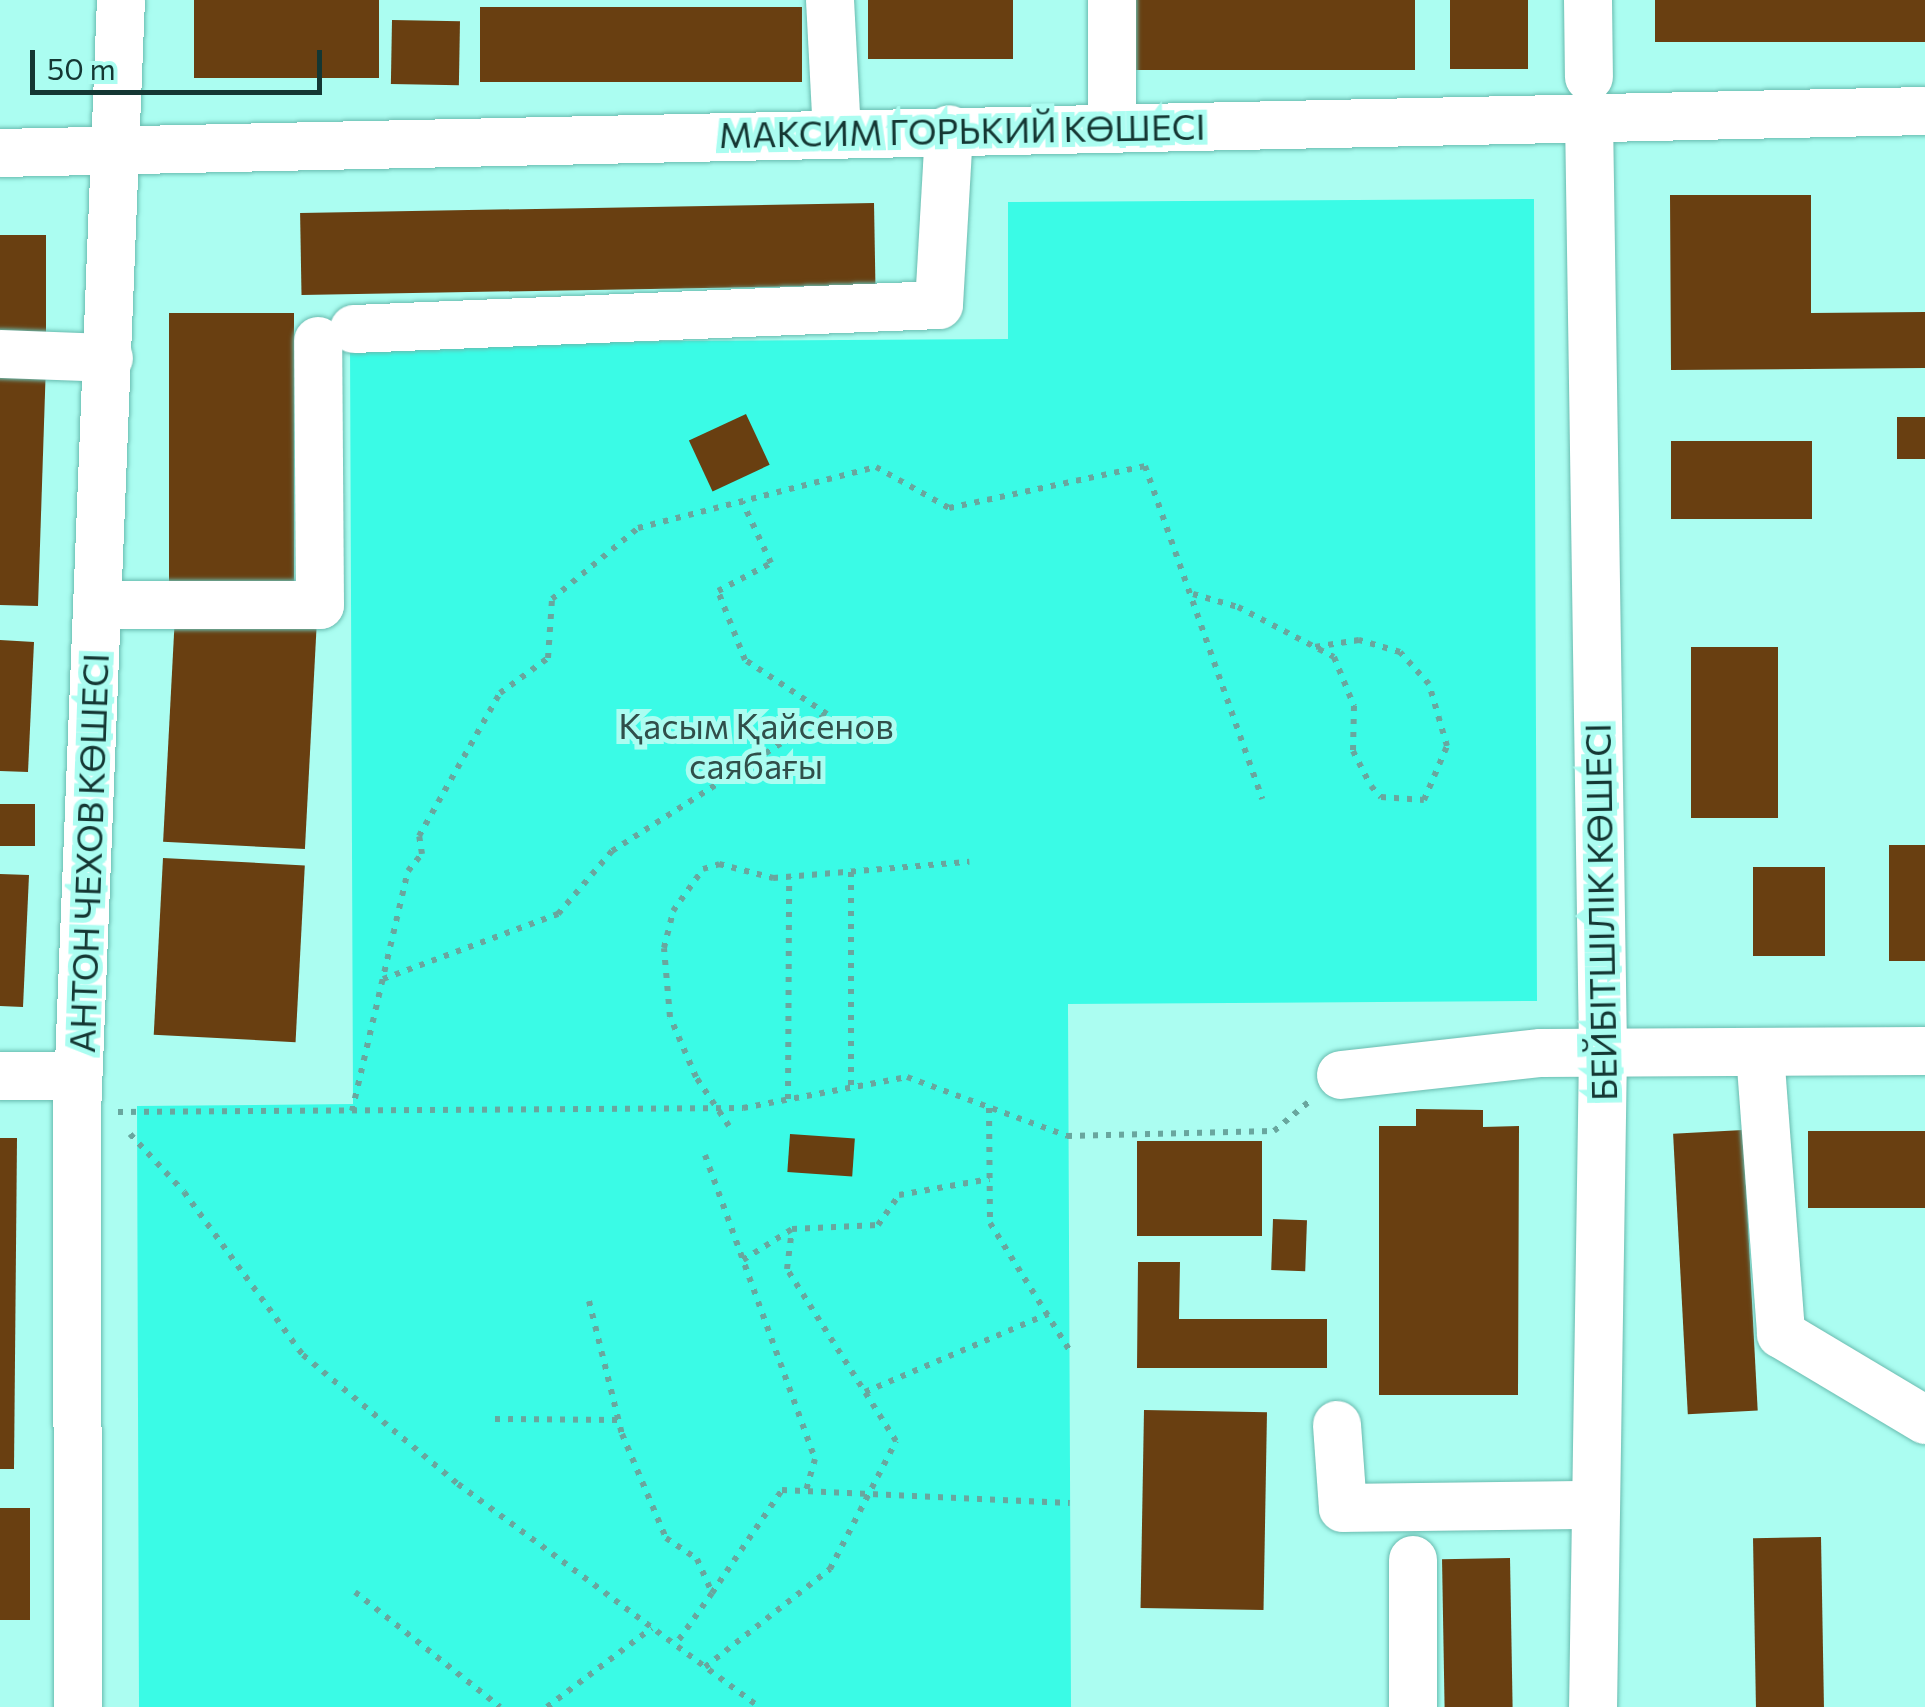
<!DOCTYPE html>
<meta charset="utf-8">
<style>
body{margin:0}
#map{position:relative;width:1925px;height:1707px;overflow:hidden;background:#abfdf1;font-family:Commissioner,sans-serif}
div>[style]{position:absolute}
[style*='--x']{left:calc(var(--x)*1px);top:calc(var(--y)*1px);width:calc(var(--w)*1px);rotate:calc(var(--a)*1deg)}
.green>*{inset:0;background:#3afbe6}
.building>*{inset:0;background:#693f11;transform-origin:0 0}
.path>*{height:6px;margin-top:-3px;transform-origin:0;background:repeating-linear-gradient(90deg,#69a69e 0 5px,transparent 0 13px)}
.roads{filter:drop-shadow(0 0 2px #69bbaf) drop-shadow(0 0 2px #69bbaf)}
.minor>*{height:48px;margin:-24px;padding:0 24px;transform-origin:24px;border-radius:24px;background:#fff}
span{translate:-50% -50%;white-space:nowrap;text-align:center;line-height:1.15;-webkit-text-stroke:10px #abfdf1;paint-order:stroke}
.street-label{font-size:35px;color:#143733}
.park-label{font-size:35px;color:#304f4a}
.scale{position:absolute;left:30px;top:50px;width:292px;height:45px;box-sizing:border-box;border:5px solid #143733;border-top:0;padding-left:12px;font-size:30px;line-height:35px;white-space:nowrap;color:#143733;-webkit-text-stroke:8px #abfdf1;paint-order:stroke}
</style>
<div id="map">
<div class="green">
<div style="clip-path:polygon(1534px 199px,1537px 1001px,1068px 1004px,1071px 1707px,139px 1707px,137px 1106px,353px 1104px,350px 343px,1008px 339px,1008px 202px)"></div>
</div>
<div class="building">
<div style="left:194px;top:0;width:185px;height:78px"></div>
<div style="left:868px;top:0;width:145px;height:59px"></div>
<div style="left:1125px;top:0;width:290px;height:70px"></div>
<div style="left:1450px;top:0;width:78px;height:69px"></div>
<div style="left:1655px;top:0;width:270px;height:42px"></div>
<div style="left:802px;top:7px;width:75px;height:322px;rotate:90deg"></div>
<div style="left:392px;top:20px;width:68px;height:64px;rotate:1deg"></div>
<div style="clip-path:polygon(1670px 195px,1811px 195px,1811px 313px,1925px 312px,1925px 368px,1671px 370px)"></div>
<div style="left:874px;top:203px;width:82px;height:574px;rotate:89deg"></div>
<div style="left:0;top:235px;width:46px;height:113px"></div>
<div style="left:169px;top:313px;width:125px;height:283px"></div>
<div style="clip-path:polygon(0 361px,46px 363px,38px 606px,0 605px)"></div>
<div style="left:746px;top:414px;width:56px;height:63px;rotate:65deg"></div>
<div style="left:1897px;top:417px;width:28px;height:42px"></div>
<div style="left:1812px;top:441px;width:78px;height:141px;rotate:90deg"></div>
<div style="left:175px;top:615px;width:142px;height:227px;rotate:3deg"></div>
<div style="clip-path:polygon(0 640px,34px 642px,28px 772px,0 771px)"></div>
<div style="left:1691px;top:647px;width:87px;height:171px"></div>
<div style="left:0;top:804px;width:35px;height:42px"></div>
<div style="left:1889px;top:845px;width:36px;height:116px"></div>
<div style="left:163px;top:858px;width:142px;height:177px;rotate:3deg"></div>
<div style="left:1753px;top:867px;width:72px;height:89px"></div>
<div style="clip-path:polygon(0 874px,29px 875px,23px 1007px,0 1006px)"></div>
<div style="clip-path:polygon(1416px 1109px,1483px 1110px,1483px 1127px,1519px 1126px,1518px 1395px,1379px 1395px,1379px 1126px,1416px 1126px)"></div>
<div style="left:1743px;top:1130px;width:281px;height:70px;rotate:87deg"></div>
<div style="left:1925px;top:1131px;width:77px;height:117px;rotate:90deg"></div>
<div style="left:790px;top:1134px;width:65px;height:38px;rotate:4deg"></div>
<div style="clip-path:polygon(0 1138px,17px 1138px,14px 1469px,0 1469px)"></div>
<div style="left:1262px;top:1141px;width:95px;height:125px;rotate:90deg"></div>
<div style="left:1273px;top:1219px;width:34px;height:51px;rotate:2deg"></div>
<div style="clip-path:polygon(1138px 1262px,1180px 1262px,1179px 1319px,1327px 1319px,1327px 1368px,1137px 1368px)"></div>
<div style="left:1144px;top:1410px;width:123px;height:198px;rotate:1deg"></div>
<div style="left:0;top:1508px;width:30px;height:112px"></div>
<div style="left:1821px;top:1537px;width:170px;height:68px;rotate:89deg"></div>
<div style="left:1510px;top:1558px;width:149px;height:68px;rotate:89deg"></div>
</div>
<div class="path">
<div style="--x:1193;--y:594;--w:47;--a:16.1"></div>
<div style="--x:1238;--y:607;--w:108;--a:27.5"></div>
<div style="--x:1334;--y:657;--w:53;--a:67.8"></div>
<div style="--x:1354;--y:706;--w:45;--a:91.3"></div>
<div style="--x:1353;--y:751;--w:39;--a:63"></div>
<div style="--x:1371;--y:786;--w:15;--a:48"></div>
<div style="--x:1381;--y:797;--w:43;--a:4"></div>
<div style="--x:1424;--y:800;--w:59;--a:-66.9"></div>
<div style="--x:1447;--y:746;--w:65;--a:-106.2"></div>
<div style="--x:1429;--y:684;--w:43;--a:-132.2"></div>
<div style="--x:1400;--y:652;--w:43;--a:-163.7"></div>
<div style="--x:1359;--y:640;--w:45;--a:171"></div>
<div style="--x:851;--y:872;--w:216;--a:90"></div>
<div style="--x:383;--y:979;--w:187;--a:-20.4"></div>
<div style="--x:558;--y:914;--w:83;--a:-49.4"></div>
<div style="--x:612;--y:851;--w:255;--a:-32.5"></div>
<div style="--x:827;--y:714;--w:98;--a:-146.6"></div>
<div style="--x:745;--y:660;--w:74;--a:-111.4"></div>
<div style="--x:718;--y:591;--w:60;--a:-27.8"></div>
<div style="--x:771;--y:563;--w:68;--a:-115.1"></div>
<div style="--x:788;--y:1099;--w:222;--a:-89.7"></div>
<div style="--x:989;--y:1108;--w:115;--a:89.5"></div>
<div style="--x:990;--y:1223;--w:151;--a:58"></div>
<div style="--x:352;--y:1111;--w:246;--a:-76.9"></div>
<div style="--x:408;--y:871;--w:22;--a:-51"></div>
<div style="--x:422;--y:854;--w:18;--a:-99"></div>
<div style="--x:419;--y:836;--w:164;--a:-60.5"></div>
<div style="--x:500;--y:693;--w:59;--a:-36.1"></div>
<div style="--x:548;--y:658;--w:59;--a:-86.1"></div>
<div style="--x:552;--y:599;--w:112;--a:-39.5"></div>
<div style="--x:638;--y:528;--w:246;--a:-14.4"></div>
<div style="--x:876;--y:467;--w:84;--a:29.3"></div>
<div style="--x:949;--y:508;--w:200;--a:-12.1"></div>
<div style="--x:1145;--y:466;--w:353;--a:70.6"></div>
<div style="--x:118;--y:1112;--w:625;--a:-0.37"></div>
<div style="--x:743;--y:1108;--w:167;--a:-10.7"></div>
<div style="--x:907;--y:1077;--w:171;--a:20.2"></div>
<div style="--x:1067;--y:1136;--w:207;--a:-1.4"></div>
<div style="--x:1274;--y:1131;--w:48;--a:-40"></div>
<div style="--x:729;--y:1126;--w:59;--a:-124"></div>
<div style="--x:696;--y:1077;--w:65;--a:-113.4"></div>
<div style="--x:670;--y:1017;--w:69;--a:-95"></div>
<div style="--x:664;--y:948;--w:38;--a:-76"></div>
<div style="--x:673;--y:911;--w:52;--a:-54.5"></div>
<div style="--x:703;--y:869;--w:17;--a:-17"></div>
<div style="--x:719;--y:864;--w:56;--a:14.5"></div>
<div style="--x:773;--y:878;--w:197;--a:-4.7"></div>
<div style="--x:130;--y:1134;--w:79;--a:47"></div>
<div style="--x:184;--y:1192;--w:202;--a:53.9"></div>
<div style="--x:303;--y:1355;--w:202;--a:39.8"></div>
<div style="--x:458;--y:1484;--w:375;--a:36.5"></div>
<div style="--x:705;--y:1155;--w:323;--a:70.1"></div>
<div style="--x:815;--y:1459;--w:33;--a:106"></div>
<div style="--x:743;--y:1260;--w:58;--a:-32.3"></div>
<div style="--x:792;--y:1229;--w:86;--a:-2.7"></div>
<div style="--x:878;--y:1225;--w:37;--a:-55"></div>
<div style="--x:899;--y:1195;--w:92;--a:-10"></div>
<div style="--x:589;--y:1301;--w:137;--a:76.1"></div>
<div style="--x:622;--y:1434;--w:113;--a:67.1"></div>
<div style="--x:666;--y:1538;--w:37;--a:34"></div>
<div style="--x:697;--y:1559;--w:37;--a:66"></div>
<div style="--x:712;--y:1593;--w:64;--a:125.4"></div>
<div style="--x:865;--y:1392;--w:199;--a:-23.1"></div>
<div style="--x:495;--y:1419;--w:123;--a:0.5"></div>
<div style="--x:355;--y:1592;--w:185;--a:38.4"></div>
<div style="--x:712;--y:1593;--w:125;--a:-55.8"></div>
<div style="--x:782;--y:1490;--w:288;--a:2.6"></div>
<div style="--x:705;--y:1667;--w:159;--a:-38.1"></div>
<div style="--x:830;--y:1569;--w:144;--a:-62.7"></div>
<div style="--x:896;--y:1441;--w:204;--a:-122.4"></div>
<div style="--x:787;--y:1269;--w:40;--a:-82.9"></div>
<div style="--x:547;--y:1707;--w:131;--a:-37"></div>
</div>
<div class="roads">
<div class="minor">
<div style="--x:830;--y:0;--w:133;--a:87"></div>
<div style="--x:1588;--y:0;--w:77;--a:89.3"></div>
<div style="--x:1589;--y:117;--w:935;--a:89.14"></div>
<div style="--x:1603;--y:1052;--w:655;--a:90.87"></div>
<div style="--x:1112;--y:126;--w:126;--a:-90"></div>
<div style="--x:0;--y:153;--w:1925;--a:-1.25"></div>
<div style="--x:354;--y:329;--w:585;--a:-2.35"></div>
<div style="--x:939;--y:305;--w:176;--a:-86.7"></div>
<div style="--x:0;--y:354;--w:109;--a:2.1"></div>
<div style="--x:98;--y:605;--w:222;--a:0"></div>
<div style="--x:320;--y:605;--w:264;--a:-90.4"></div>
<div style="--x:1760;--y:1053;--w:282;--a:85.7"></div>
<div style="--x:1781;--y:1334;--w:168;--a:30.8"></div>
<div style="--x:1341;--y:1075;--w:201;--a:-6.3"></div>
<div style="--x:1541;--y:1053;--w:384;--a:-0.3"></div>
<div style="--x:0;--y:1076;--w:78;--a:0"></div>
<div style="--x:1337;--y:1425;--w:83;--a:85.9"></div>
<div style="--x:1343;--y:1508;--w:253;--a:-0.7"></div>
<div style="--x:78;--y:1707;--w:593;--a:-90.1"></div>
<div style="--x:77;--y:1114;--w:1115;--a:-87.74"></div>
<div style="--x:1413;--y:1707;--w:147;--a:-90"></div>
</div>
</div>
<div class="street-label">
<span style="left:962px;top:130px;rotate:-1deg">МАКСИМ ГОРЬКИЙ КӨШЕСІ</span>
<span style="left:88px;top:853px;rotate:-88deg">АНТОН ЧЕХОВ КӨШЕСІ</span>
<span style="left:1600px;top:912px;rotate:-91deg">БЕЙБІТШІЛІК КӨШЕСІ</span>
</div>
<div class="park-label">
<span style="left:756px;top:745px">Қасым Қайсенов<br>саябағы</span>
</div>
<div class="scale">50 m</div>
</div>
